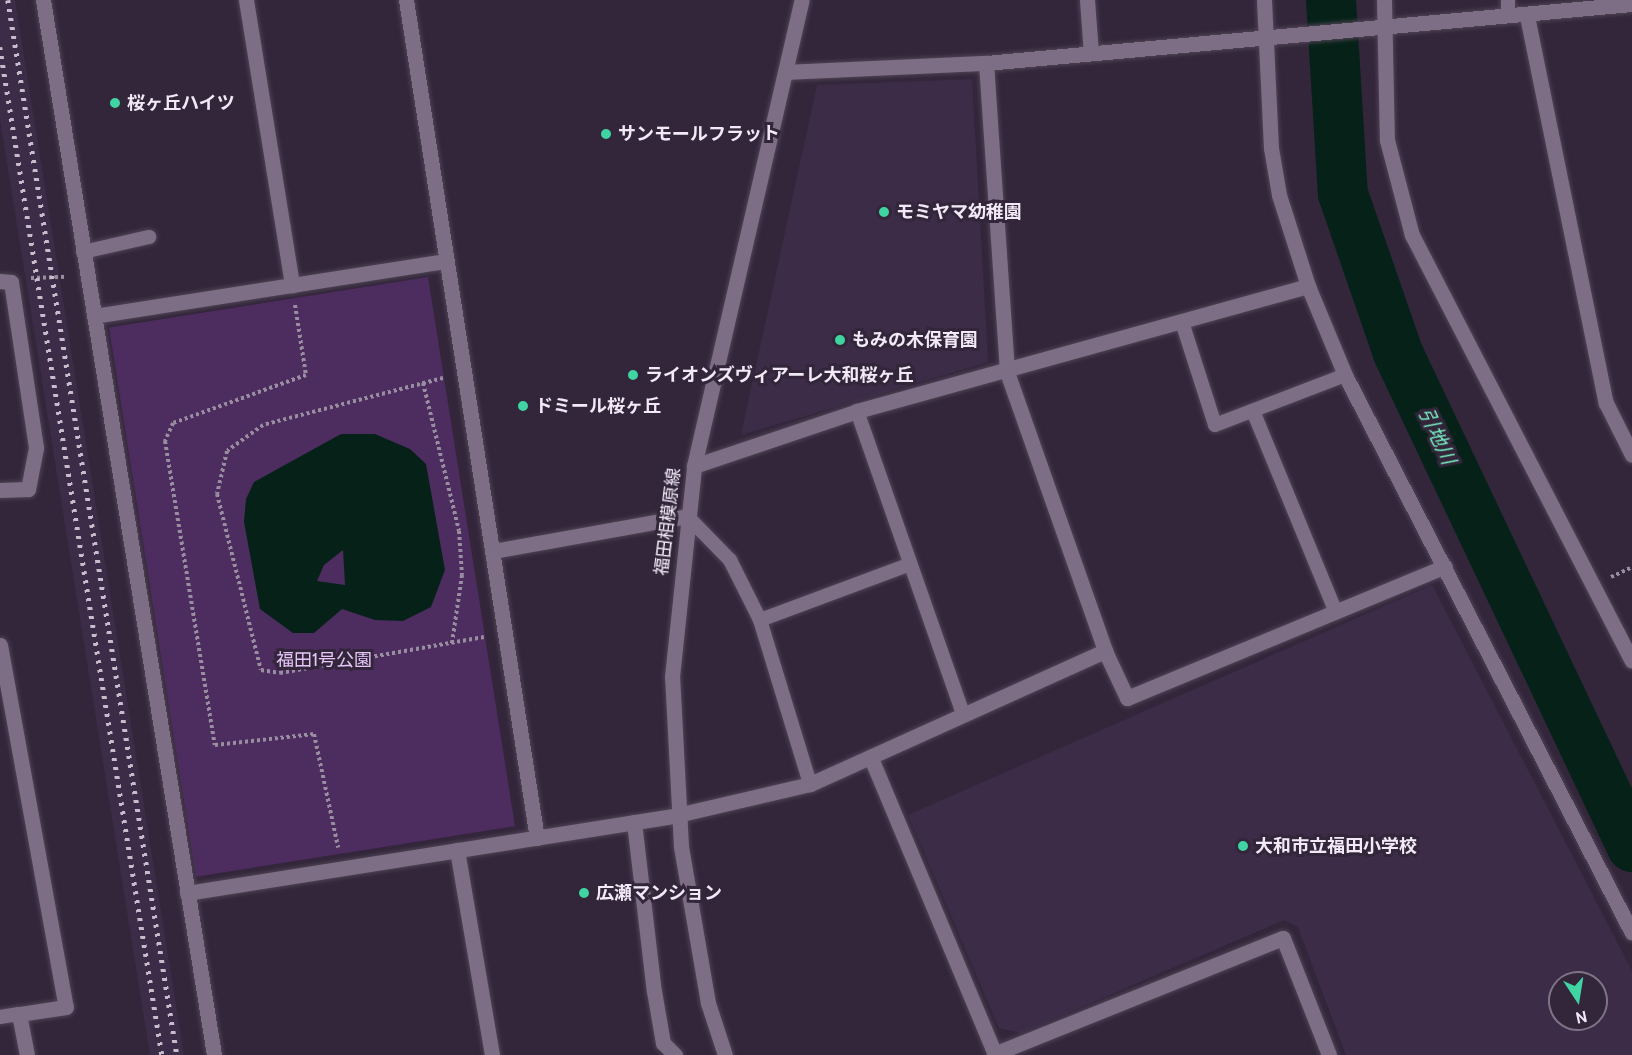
<!DOCTYPE html>
<meta charset="utf-8">
<style>
body{margin:0}
#map{position:relative;width:1632px;height:1055px;overflow:hidden;background:#33263b;font-family:Cabin,"Noto Sans JP",sans-serif}
div>[style]{position:absolute}
[style*='--x']{left:calc(var(--x)*1px);top:calc(var(--y)*1px);width:calc(var(--w)*1px);rotate:calc(var(--a)*1deg)}
.built>*{inset:0;background:#3d2c47}
.green>*{inset:0;background:#4d2c5f;transform-origin:0 0}
.water>*{inset:0;background:#062218}
.river>*{height:50px;margin:-25px;padding:0 25px;transform-origin:25px;border-radius:25px;background:#062218}
.path>*{height:4px;margin-top:-2px;transform-origin:0;background:repeating-linear-gradient(90deg,#998ea0 0 3px,transparent 0 6px)}
.roads{filter:drop-shadow(0 0 2px #4f4354) drop-shadow(0 0 2px #4f4354)}
.service>*{height:14px;margin:-7px;padding:0 7px;transform-origin:7px;border-radius:7px;background:#7d6e86}
.minor>*{height:15px;margin:-7.5px;padding:0 7.5px;transform-origin:7.5px;border-radius:7.5px;background:#7d6e86}
.tertiary>*{height:15px;margin:-7.5px;padding:0 7.5px;transform-origin:7.5px;border-radius:7.5px;background:#7d6e86}
.rail>*{height:4.5px;margin-top:-2.25px;transform-origin:0;background:repeating-linear-gradient(90deg,#c6bccb 0 3px,transparent 0 9px)}
.dots>*{width:16px;height:16px;translate:-50% -50%;box-sizing:border-box;border:3px solid #33263b;border-radius:50%}
span{translate:-50% -50%;white-space:nowrap;text-align:center;line-height:1.15;-webkit-text-stroke:6px #33263b;paint-order:stroke}
.poi-label{font-size:18px;color:#f2e9f7;font-weight:700}
.left{translate:0 -50%;text-align:left}
.street-label{font-size:18px;color:#f2e9f7}
.park-label{font-size:18px;color:#e4c5f8}
.water-label{font-size:20px;color:#79f0c2;font-style:italic}
.north{position:absolute;left:1548px;top:971px;width:60px;height:60px;box-sizing:border-box;background:#33263b;border:2px solid #7f7486;border-radius:50%;rotate:168deg;font-size:16px;font-weight:700;line-height:24px;text-align:center;color:#f2e9f7}
.north::after{content:'';display:block;margin:auto;width:21px;height:27px;background:#3fd4a2;clip-path:polygon(50% 0,100% 100%,50% 72%,0 100%)}
</style>
<div id="map">
<div class="built">
<div style="clip-path:polygon(0 0,15px 0,184px 1055px,150px 1055px,0 119px)"></div>
<div style="clip-path:polygon(972px 79px,988px 362px,741px 435px,817px 85px)"></div>
<div style="clip-path:polygon(evenodd,1432px 585px,1632px 971px,1632px 1055px,1346px 1055px,1298px 927px,1284px 920px,1021px 1033px,999px 1028px,908px 815px,1432px 585px,1560px 983px,1596px 983px,1596px 1019px,1560px 1019px,1560px 983px)"></div>
</div>
<div class="green">
<div style="left:428px;top:277px;width:556px;height:323px;rotate:81deg"></div>
</div>
<div class="water">
<div style="clip-path:polygon(evenodd,341px 434px,375px 434px,410px 449px,426px 464px,445px 570px,431px 607px,403px 621px,375px 620px,342px 609px,314px 633px,293px 633px,260px 609px,244px 522px,246px 499px,254px 482px,341px 434px,343px 550px,345px 585px,317px 581px,324px 565px,343px 550px)"></div>
</div>
<div class="river">
<div style="--x:1331;--y:0;--w:194;--a:86.5"></div>
<div style="--x:1343;--y:194;--w:168;--a:70.9"></div>
<div style="--x:1398;--y:353;--w:547;--a:64.65"></div>
</div>
<div class="path">
<div style="--x:31;--y:278;--w:35;--a:-2"></div>
<div style="--x:295;--y:305;--w:71;--a:81.1"></div>
<div style="--x:306;--y:375;--w:141;--a:160.2"></div>
<div style="--x:173;--y:423;--w:20;--a:114"></div>
<div style="--x:165;--y:441;--w:308;--a:80.7"></div>
<div style="--x:215;--y:745;--w:100;--a:-6.3"></div>
<div style="--x:314;--y:734;--w:116;--a:78"></div>
<div style="--x:443;--y:378;--w:186;--a:165.4"></div>
<div style="--x:263;--y:425;--w:44;--a:144.2"></div>
<div style="--x:227;--y:451;--w:44;--a:103.1"></div>
<div style="--x:217;--y:494;--w:181;--a:76"></div>
<div style="--x:261;--y:670;--w:19;--a:9"></div>
<div style="--x:280;--y:673;--w:207;--a:-10"></div>
<div style="--x:423;--y:383;--w:152;--a:76.3"></div>
<div style="--x:459;--y:531;--w:44;--a:86.1"></div>
<div style="--x:462;--y:575;--w:69;--a:98.4"></div>
<div style="--x:1611;--y:577;--w:23;--a:-25"></div>
</div>
<div class="roads">
<div class="service">
<div style="--x:1508;--y:16;--w:16;--a:-90"></div>
<div style="--x:83;--y:252;--w:68;--a:-12.8"></div>
<div style="--x:1182;--y:322;--w:108;--a:72.2"></div>
<div style="--x:1215;--y:425;--w:139;--a:-21"></div>
<div style="--x:857;--y:411;--w:320;--a:70.7"></div>
<div style="--x:1253;--y:411;--w:215;--a:67.6"></div>
<div style="--x:687;--y:516;--w:62;--a:45.7"></div>
<div style="--x:730;--y:560;--w:67;--a:63.4"></div>
<div style="--x:760;--y:620;--w:171;--a:73"></div>
<div style="--x:760;--y:620;--w:158;--a:-20.4"></div>
<div style="--x:0;--y:1017;--w:19;--a:-9"></div>
</div>
<div class="minor">
<div style="--x:246;--y:0;--w:289;--a:80.8"></div>
<div style="--x:406;--y:0;--w:848;--a:81.12"></div>
<div style="--x:1087;--y:0;--w:53;--a:85.7"></div>
<div style="--x:1264;--y:0;--w:148;--a:87.3"></div>
<div style="--x:1271;--y:148;--w:48;--a:80.3"></div>
<div style="--x:1279;--y:195;--w:96;--a:72.3"></div>
<div style="--x:1308;--y:286;--w:96;--a:67.4"></div>
<div style="--x:1345;--y:375;--w:627;--a:62.78"></div>
<div style="--x:1384;--y:0;--w:140;--a:88.8"></div>
<div style="--x:1387;--y:140;--w:98;--a:75.3"></div>
<div style="--x:1412;--y:235;--w:479;--a:62.7"></div>
<div style="--x:1527;--y:16;--w:395;--a:78.5"></div>
<div style="--x:1606;--y:403;--w:58;--a:63.4"></div>
<div style="--x:986;--y:63;--w:310;--a:86.1"></div>
<div style="--x:1007;--y:372;--w:296;--a:70.6"></div>
<div style="--x:1105;--y:651;--w:52;--a:64.9"></div>
<div style="--x:1127;--y:698;--w:344;--a:-22.5"></div>
<div style="--x:0;--y:281;--w:11;--a:5"></div>
<div style="--x:11;--y:282;--w:168;--a:81.4"></div>
<div style="--x:36;--y:448;--w:42;--a:101"></div>
<div style="--x:28;--y:489;--w:28;--a:178"></div>
<div style="--x:94;--y:316;--w:357;--a:-8.9"></div>
<div style="--x:694;--y:466;--w:172;--a:-18.6"></div>
<div style="--x:857;--y:411;--w:468;--a:-15.5"></div>
<div style="--x:493;--y:551;--w:197;--a:-10.2"></div>
<div style="--x:0;--y:645;--w:368;--a:79.7"></div>
<div style="--x:66;--y:1007;--w:48;--a:171.5"></div>
<div style="--x:19;--y:1014;--w:42;--a:79"></div>
<div style="--x:871;--y:758;--w:322;--a:67.3"></div>
<div style="--x:634;--y:822;--w:170;--a:83.3"></div>
<div style="--x:654;--y:991;--w:53;--a:80.2"></div>
<div style="--x:663;--y:1043;--w:17;--a:45"></div>
<div style="--x:457;--y:850;--w:208;--a:80.3"></div>
<div style="--x:187;--y:893;--w:496;--a:-9"></div>
<div style="--x:677;--y:815;--w:137;--a:-13.1"></div>
<div style="--x:810;--y:784;--w:324;--a:-24.3"></div>
<div style="--x:994;--y:1054;--w:311;--a:-21.9"></div>
<div style="--x:1283;--y:938;--w:126;--a:68.5"></div>
</div>
<div class="tertiary">
<div style="--x:43;--y:0;--w:1069;--a:80.79"></div>
<div style="--x:786;--y:72;--w:200;--a:-2.6"></div>
<div style="--x:986;--y:63;--w:649;--a:-5.22"></div>
<div style="--x:725;--y:1055;--w:55;--a:-108.1"></div>
<div style="--x:708;--y:1003;--w:159;--a:-99.8"></div>
<div style="--x:681;--y:846;--w:169;--a:-93"></div>
<div style="--x:672;--y:677;--w:212;--a:-84"></div>
<div style="--x:694;--y:466;--w:478;--a:-77"></div>
</div>
</div>
<div class="rail">
<div style="--x:8;--y:0;--w:1068;--a:80.9"></div>
<div style="--x:0;--y:47;--w:1021;--a:80.87"></div>
</div>
<div class="dots">
<div style="left:115px;top:103px;background:#3fd4a2"></div>
<div style="left:606px;top:134px;background:#3fd4a2"></div>
<div style="left:884px;top:212px;background:#3fd4a2"></div>
<div style="left:840px;top:340px;background:#3fd4a2"></div>
<div style="left:633px;top:375px;background:#3fd4a2"></div>
<div style="left:523px;top:406px;background:#3fd4a2"></div>
<div style="left:1243px;top:846px;background:#3fd4a2"></div>
<div style="left:584px;top:893px;background:#3fd4a2"></div>
</div>
<div class="poi-label">
<span class="left" style="left:127px;top:103px">桜ヶ丘ハイツ</span>
<span class="left" style="left:618px;top:134px">サンモールフラット</span>
<span class="left" style="left:896px;top:212px">モミヤマ幼稚園</span>
<span class="left" style="left:852px;top:340px">もみの木保育園</span>
<span class="left" style="left:645px;top:375px">ライオンズヴィアーレ大和桜ヶ丘</span>
<span class="left" style="left:535px;top:406px">ドミール桜ヶ丘</span>
<span class="left" style="left:1255px;top:846px">大和市立福田小学校</span>
<span class="left" style="left:596px;top:893px">広瀬マンション</span>
</div>
<div class="street-label">
<span style="left:668px;top:522px;rotate:-83deg">福田相模原線</span>
</div>
<div class="park-label">
<span style="left:324px;top:660px">福田1号公園</span>
</div>
<div class="water-label">
<span style="left:1437px;top:436px;rotate:65deg">引地川</span>
</div>
<div class="north">N</div>
</div>
